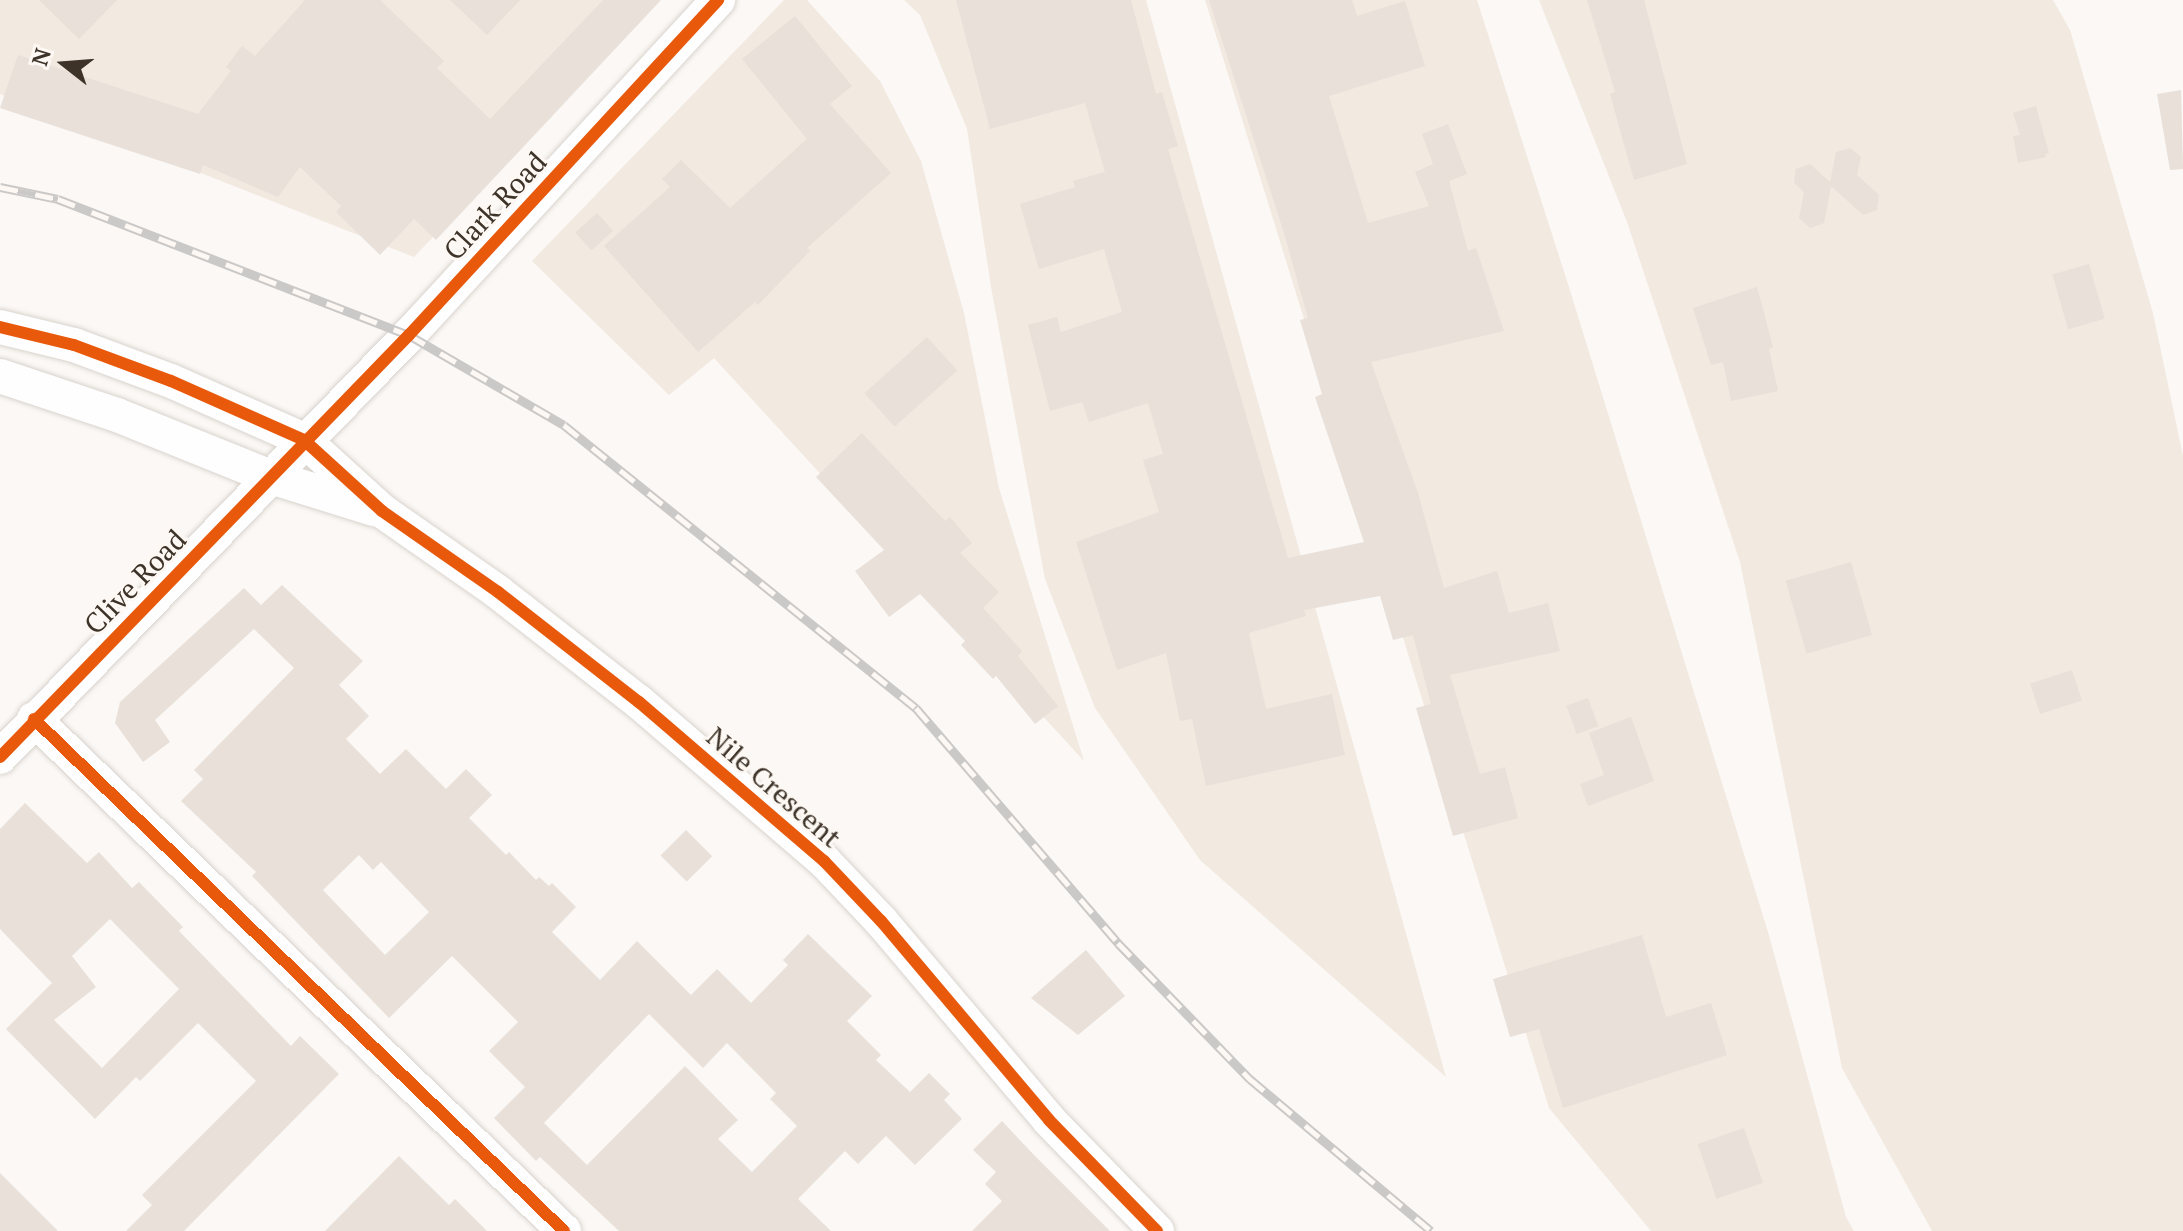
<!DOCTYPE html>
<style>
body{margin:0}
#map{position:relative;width:2183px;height:1231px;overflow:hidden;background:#fbf8f5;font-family:"PT Serif",serif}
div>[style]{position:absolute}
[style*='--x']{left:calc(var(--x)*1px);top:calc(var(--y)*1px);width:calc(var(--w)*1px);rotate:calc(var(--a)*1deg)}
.built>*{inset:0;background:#f2e9e1}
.building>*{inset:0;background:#e8e0d9;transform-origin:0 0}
.roads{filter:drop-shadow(0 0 2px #d9d3cd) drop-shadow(0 0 2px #d9d3cd)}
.minor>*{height:34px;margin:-17px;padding:0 17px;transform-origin:17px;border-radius:17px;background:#fefefe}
.rail>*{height:9px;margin-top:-4.5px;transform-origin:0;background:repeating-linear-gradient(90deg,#fdf8f3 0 18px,#cbc9c8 0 36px);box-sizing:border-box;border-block:2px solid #cbc9c8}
.cycleway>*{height:12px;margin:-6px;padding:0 6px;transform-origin:6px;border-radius:6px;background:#e8590c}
span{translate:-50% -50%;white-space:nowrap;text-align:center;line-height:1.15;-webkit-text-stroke:6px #fdf8f3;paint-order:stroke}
.street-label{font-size:28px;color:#3d3329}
.north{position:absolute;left:24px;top:24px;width:80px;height:80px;-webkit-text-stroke:6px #fdf8f3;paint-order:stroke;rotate:287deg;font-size:22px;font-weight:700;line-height:32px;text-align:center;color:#3d3329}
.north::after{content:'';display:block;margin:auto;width:28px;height:36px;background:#3d3329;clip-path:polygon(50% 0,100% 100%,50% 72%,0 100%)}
</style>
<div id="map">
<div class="built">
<div style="clip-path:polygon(0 0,608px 0,457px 212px,414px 257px,0 94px)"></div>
<div style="clip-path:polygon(784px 0,807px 0,880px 81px,921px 161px,964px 313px,999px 488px,1084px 761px,714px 358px,669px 395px,532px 261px)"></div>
<div style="clip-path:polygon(904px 0,1146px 0,1446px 1077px,1200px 860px,1095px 708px,1045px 579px,991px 287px,967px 129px,920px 15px)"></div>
<div style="clip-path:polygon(1205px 0,1477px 0,1568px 284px,1768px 932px,1846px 1217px,1854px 1231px,1651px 1231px,1549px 1108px)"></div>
<div style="clip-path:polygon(1539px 0,2053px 0,2070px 30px,2153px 313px,2183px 456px,2183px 1231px,1932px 1231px,1842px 1068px,1740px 562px,1627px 222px)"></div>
</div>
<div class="building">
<div style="clip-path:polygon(39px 0,117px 0,79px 39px)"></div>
<div style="clip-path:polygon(305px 0,380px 0,444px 61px,437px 68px,490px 119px,603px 0,661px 0,436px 240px,414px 219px,380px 255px,336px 212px,341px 206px,300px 167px,278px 197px,203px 165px,200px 174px,0 108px,18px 55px,198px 114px,231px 71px,226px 67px,242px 46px,255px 56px)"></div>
<div style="clip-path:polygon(450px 0,520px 0,487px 35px)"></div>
<div style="clip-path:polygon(956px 0,1131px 0,1156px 94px,1162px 92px,1178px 146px,1168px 149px,1288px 558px,1364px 542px,1315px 397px,1322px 394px,1300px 320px,1308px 318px,1284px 233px,1209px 0,1352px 0,1357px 16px,1405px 1px,1425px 66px,1329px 96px,1368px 223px,1429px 206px,1415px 172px,1433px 164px,1422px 134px,1448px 124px,1467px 174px,1449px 181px,1468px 251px,1476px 248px,1504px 331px,1371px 362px,1418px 493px,1444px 588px,1497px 571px,1509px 613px,1548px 603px,1560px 651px,1450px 675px,1480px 774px,1505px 767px,1518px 818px,1453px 836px,1416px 708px,1431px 704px,1413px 635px,1393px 640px,1380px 596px,1304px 610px,1306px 616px,1249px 633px,1266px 709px,1332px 694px,1345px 755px,1206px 786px,1192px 719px,1180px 721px,1166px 653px,1117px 670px,1076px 542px,1159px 512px,1143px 460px,1163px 454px,1148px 403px,1089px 422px,1082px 402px,1050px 411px,1028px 325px,1057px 317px,1061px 332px,1122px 312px,1104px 249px,1039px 269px,1020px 204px,1075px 187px,1073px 181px,1105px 172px,1085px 103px,990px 129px)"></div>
<div style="clip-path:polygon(1587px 0,1644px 0,1687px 164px,1634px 180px,1610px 94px,1615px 92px)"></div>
<div style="clip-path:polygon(795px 16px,852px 86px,830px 104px,891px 173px,807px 248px,810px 251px,758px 305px,755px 302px,698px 352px,604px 246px,670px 187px,662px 179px,681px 160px,730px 208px,807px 139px,742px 59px)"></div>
<div style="clip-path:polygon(2181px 90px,2183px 169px,2170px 170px,2157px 94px)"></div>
<div style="clip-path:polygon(2036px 106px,2049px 153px,2045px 154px,2046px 157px,2018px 163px,2013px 136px,2020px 135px,2013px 113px)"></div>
<div style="clip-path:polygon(1850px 148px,1861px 157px,1857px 175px,1879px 195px,1877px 210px,1863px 215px,1831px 186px,1824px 223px,1810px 228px,1799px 218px,1804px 192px,1794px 183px,1796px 169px,1810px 164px,1830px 182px,1836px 152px)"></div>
<div style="left:597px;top:213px;width:24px;height:29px;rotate:48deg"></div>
<div style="left:2089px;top:264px;width:57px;height:38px;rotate:74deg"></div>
<div style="clip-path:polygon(1757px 287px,1773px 347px,1769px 349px,1778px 391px,1731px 401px,1723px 362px,1711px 365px,1693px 308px)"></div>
<div style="left:927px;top:337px;width:45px;height:84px;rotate:48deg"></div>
<div style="clip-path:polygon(862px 433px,945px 521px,950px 517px,972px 543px,960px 553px,999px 592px,983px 608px,1022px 651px,1018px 656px,1058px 706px,1035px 724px,996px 676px,993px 679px,961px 645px,965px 641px,920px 594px,889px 617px,855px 571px,884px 550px,816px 477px)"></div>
<div style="left:1851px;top:562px;width:76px;height:68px;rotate:74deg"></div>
<div style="clip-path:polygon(evenodd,282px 585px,363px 661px,339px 685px,369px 716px,346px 739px,380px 774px,406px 749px,446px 789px,466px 769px,492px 795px,469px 818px,506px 855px,509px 852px,536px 880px,539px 877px,549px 886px,552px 883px,576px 907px,552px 932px,600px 980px,637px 941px,691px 995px,717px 969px,751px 1003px,788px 965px,783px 960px,808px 934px,872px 996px,847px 1021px,881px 1055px,876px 1060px,910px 1092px,929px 1073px,950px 1094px,944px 1100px,962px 1119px,915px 1165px,886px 1136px,858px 1164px,845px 1151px,798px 1199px,831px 1231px,619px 1231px,540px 1157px,536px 1161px,494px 1118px,525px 1087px,489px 1051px,518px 1022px,452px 956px,389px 1018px,252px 876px,256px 872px,181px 801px,203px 779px,194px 770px,294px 668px,254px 629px,155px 720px,170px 742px,143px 762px,115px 723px,120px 702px,244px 588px,261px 605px,282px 585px,359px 855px,373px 870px,381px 862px,429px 912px,385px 955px,323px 890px,359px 855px,282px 585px,649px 1014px,703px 1068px,727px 1043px,776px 1093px,770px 1099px,797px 1126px,752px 1172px,718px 1139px,738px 1120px,685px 1066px,587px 1165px,544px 1123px,649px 1014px)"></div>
<div style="left:2072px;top:670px;width:32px;height:44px;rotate:72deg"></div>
<div style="left:1588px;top:698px;width:30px;height:23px;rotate:70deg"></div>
<div style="clip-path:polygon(1631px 717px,1654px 781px,1588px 806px,1580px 784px,1604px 775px,1589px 733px)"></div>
<div style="clip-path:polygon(evenodd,25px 803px,87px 863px,99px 852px,132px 888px,139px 882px,183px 927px,179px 931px,291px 1046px,300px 1036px,339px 1074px,184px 1231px,126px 1231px,152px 1205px,142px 1195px,256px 1081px,198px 1023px,140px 1081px,136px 1077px,95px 1119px,6px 1029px,52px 983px,0 929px,0 829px,25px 803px,110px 919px,179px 989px,102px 1068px,54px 1020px,96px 987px,72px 956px,110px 919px)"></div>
<div style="left:686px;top:830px;width:37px;height:36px;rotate:45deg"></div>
<div style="clip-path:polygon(1642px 935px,1666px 1017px,1711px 1003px,1727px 1055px,1563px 1108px,1539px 1029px,1510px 1037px,1493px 979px)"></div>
<div style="clip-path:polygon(1086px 950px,1125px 996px,1078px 1035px,1031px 998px)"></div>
<div style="clip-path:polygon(1002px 1121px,1034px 1155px,1110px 1231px,972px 1231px,1002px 1201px,985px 1184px,996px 1172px,973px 1150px)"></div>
<div style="left:1744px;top:1128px;width:58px;height:49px;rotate:71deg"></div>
<div style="clip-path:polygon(399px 1156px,449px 1205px,455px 1199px,487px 1231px,325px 1231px)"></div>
<div style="clip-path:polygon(0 1173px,58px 1231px,0 1231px)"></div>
</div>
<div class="roads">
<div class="minor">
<div style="--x:0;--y:327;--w:76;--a:13.7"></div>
<div style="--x:74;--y:345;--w:103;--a:20.4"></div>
<div style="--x:171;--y:381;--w:145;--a:23.9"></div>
<div style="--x:304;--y:440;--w:105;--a:42.3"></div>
<div style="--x:382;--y:511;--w:141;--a:34.9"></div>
<div style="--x:498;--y:592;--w:179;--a:38"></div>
<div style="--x:639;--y:702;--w:244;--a:40.7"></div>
<div style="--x:824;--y:861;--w:83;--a:46.5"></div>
<div style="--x:881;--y:921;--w:260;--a:49.8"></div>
<div style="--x:1049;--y:1120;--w:155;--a:45.8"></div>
<div style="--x:0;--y:376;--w:123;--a:18.4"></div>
<div style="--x:117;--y:415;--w:166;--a:21.9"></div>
<div style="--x:271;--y:477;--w:108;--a:17.3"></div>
<div style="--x:34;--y:719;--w:737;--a:44.01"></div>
<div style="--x:0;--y:757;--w:588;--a:-45.9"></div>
<div style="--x:409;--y:335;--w:456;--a:-47.3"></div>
</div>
</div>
<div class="rail">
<div style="--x:0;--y:187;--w:59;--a:11.7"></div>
<div style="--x:58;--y:199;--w:376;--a:21.2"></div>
<div style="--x:409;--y:335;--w:179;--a:30.1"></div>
<div style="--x:564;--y:425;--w:452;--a:38.8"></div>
<div style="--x:916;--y:708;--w:310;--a:49.3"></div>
<div style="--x:1118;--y:943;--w:190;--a:45.9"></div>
<div style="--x:1250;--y:1079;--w:236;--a:40"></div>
</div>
<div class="cycleway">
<div style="--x:0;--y:327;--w:76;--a:13.7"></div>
<div style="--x:74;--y:345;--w:103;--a:20.4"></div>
<div style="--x:171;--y:381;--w:145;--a:23.9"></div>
<div style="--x:304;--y:440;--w:105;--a:42.3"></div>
<div style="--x:382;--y:511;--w:141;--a:34.9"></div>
<div style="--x:498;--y:592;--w:179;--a:38"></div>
<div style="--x:639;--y:702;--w:244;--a:40.7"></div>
<div style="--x:824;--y:861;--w:83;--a:46.5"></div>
<div style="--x:881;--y:921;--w:260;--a:49.8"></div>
<div style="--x:1049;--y:1120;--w:155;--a:45.8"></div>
<div style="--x:34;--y:719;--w:737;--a:44.01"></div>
<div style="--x:0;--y:757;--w:588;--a:-45.9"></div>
<div style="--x:409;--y:335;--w:456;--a:-47.3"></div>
</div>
<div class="street-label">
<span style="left:495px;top:206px;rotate:-47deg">Clark Road</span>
<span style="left:135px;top:582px;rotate:-46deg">Clive Road</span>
<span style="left:774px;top:787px;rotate:41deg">Nile Crescent</span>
</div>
<div class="north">N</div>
</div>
